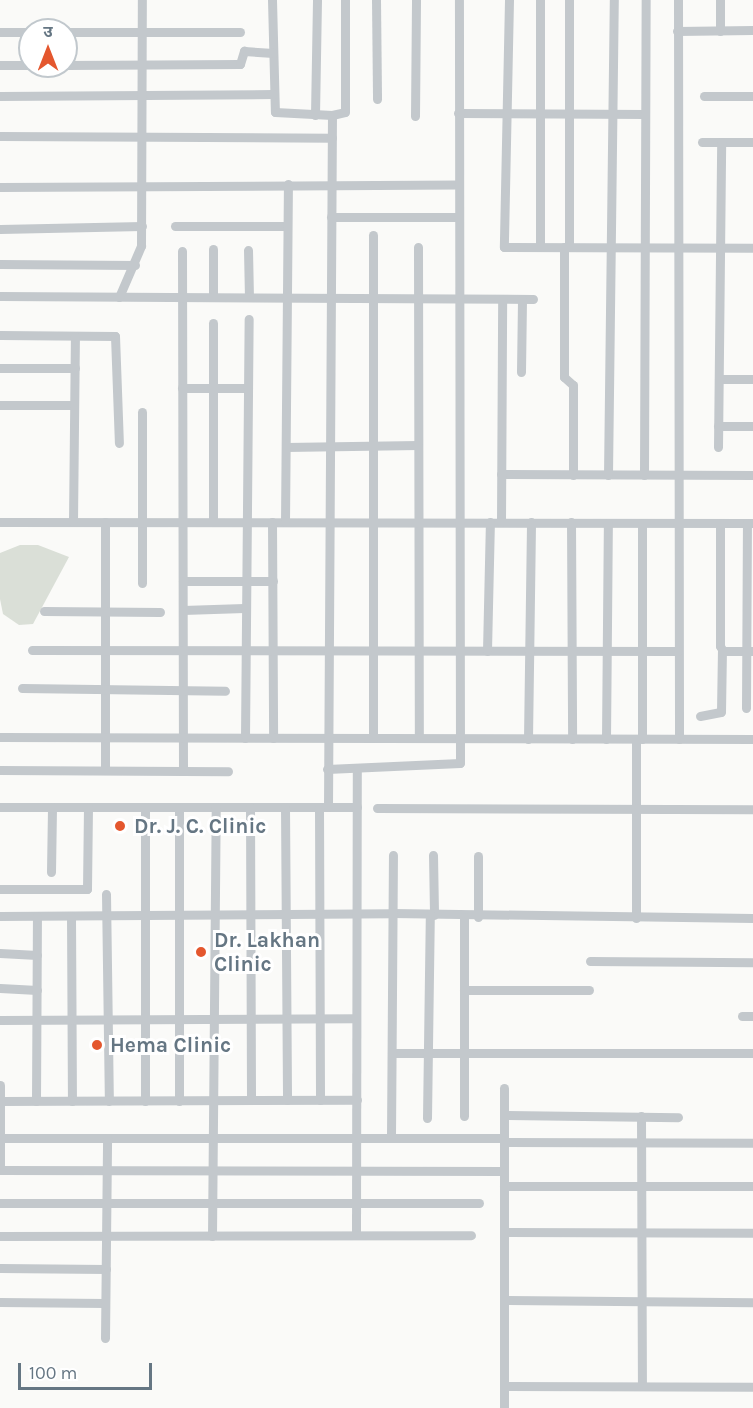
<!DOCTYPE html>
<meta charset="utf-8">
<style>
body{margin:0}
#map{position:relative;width:753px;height:1408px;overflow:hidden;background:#fafaf8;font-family:Karla,"Noto Sans Devanagari",sans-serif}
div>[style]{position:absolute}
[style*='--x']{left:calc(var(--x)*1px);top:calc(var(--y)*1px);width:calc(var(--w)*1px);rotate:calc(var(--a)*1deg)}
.green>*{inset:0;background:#dadfd7}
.street>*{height:9px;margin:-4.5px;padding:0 4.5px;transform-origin:4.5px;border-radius:4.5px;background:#c3c8cc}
.dots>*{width:16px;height:16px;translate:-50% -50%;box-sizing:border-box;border:3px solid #fff;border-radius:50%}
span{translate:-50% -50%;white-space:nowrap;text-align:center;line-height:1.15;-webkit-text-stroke:6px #fff;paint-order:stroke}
.poi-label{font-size:21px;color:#657683;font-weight:700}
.left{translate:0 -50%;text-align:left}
.north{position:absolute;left:18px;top:18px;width:60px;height:60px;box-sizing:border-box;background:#fff;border:2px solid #c1c8cd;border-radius:50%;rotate:0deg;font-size:16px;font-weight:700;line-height:24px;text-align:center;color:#657683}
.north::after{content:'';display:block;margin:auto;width:21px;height:27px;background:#e4572e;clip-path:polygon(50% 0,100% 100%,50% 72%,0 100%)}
.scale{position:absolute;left:18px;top:1363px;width:134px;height:27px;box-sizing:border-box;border:3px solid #657683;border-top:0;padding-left:8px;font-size:18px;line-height:21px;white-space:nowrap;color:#657683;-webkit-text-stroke:4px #fff;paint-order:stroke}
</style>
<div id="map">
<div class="green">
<div style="clip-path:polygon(20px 545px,38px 545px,69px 557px,33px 624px,19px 625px,3px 614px,0 599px,0 553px)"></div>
</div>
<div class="street">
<div style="--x:272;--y:0;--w:112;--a:88.5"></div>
<div style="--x:275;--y:112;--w:57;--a:3"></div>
<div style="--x:332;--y:115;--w:13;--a:-13"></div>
<div style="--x:345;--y:112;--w:112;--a:-90"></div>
<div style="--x:376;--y:0;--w:99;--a:89.4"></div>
<div style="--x:509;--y:0;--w:247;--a:91.2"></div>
<div style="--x:504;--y:247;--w:249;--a:0.2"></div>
<div style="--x:569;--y:0;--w:247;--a:90"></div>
<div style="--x:678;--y:0;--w:739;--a:89.92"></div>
<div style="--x:677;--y:31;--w:76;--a:-0.8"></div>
<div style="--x:720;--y:31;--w:31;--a:-90"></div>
<div style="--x:0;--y:32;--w:30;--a:0"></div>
<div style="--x:66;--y:32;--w:174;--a:0"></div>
<div style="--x:0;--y:65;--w:30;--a:0"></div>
<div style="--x:66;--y:65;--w:174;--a:-0.3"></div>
<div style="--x:240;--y:64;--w:14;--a:-73"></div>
<div style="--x:244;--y:51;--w:29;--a:4"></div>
<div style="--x:0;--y:96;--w:273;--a:-0.4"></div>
<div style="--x:704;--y:96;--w:49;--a:0"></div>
<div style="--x:458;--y:113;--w:187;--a:0.3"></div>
<div style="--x:315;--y:115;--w:115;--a:-89"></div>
<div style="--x:415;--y:116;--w:116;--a:-89.5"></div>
<div style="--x:0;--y:136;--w:332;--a:0.3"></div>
<div style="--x:702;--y:142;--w:51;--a:0"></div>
<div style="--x:0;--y:187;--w:458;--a:-0.3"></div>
<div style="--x:331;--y:217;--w:127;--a:0"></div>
<div style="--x:175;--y:226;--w:112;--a:0"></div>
<div style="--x:0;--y:229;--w:142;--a:-1.2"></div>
<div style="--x:418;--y:247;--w:491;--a:89.9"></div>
<div style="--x:540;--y:247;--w:247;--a:-90"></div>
<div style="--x:564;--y:247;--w:130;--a:90"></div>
<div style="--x:564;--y:377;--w:12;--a:42"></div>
<div style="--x:573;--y:385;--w:90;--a:90"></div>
<div style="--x:213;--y:249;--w:48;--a:90"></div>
<div style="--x:248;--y:250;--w:47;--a:88.8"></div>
<div style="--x:182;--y:251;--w:520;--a:89.89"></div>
<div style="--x:0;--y:264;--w:135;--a:0.4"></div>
<div style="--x:0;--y:296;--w:533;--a:0.32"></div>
<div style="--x:119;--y:297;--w:56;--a:-66.7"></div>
<div style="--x:141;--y:246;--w:246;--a:-89.8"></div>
<div style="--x:213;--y:323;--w:199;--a:90"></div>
<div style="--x:0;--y:335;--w:115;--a:0.5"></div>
<div style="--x:115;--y:336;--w:107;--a:87.9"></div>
<div style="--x:0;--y:368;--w:75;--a:0"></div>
<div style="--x:521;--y:372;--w:73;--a:-89.2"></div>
<div style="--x:719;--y:379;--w:34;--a:0"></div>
<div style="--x:182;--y:388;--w:66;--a:0"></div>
<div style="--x:0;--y:405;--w:74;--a:0"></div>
<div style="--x:142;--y:412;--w:171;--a:90"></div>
<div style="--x:718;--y:426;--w:35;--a:0"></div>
<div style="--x:286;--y:447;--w:132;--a:-0.9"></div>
<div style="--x:718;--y:447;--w:305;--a:-89.4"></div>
<div style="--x:501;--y:474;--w:252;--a:0.2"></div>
<div style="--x:608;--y:475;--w:475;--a:-89.3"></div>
<div style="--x:644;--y:475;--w:475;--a:-89.8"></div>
<div style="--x:0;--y:522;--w:753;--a:0.08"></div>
<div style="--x:73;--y:522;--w:186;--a:-89.4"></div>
<div style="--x:105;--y:522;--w:248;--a:90"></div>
<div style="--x:272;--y:522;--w:216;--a:89.7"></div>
<div style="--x:285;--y:522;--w:338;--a:-89.5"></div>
<div style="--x:501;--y:522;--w:223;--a:-89.7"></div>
<div style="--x:571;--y:522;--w:217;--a:89.7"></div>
<div style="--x:720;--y:523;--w:123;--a:90"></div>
<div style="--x:720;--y:646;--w:6;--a:59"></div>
<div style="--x:723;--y:651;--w:30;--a:0"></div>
<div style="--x:183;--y:581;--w:90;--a:0"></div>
<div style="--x:183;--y:610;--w:61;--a:-1.9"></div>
<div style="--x:44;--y:611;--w:116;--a:0.5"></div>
<div style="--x:32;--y:650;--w:646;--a:0.09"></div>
<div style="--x:487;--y:651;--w:129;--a:-88.7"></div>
<div style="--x:22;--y:688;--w:203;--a:0.8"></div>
<div style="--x:746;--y:708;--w:185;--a:-89.7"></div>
<div style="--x:700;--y:716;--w:21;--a:-11"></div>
<div style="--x:721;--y:712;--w:61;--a:-89.1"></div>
<div style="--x:0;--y:737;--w:753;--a:0.15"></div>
<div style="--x:245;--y:738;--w:419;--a:-89.5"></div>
<div style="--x:373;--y:738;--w:503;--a:-90"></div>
<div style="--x:528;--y:739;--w:217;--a:-89.2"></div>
<div style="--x:606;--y:739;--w:216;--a:-89.5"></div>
<div style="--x:636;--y:739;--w:179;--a:90"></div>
<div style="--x:642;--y:739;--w:216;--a:-90"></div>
<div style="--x:327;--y:769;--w:133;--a:-2.6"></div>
<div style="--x:460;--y:763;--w:763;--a:-90.08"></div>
<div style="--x:0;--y:770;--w:228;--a:0.3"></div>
<div style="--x:0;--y:807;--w:357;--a:0"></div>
<div style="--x:250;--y:807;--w:293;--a:89.8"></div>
<div style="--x:285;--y:807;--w:293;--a:89.6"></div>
<div style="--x:319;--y:807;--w:293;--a:89.8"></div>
<div style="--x:328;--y:807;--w:692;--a:-89.67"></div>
<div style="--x:179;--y:808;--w:293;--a:90"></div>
<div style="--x:377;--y:808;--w:376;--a:0.2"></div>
<div style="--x:433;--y:855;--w:60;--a:89"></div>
<div style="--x:51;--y:872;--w:65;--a:-89.1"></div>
<div style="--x:0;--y:889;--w:87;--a:0"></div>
<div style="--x:87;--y:889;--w:82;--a:-89.3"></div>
<div style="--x:106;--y:894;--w:207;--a:89.2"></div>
<div style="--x:0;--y:916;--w:392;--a:-0.4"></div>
<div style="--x:392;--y:913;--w:361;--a:0.8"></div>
<div style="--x:71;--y:916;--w:185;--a:89.7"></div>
<div style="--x:464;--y:917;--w:199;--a:90"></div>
<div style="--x:478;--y:917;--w:61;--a:-90"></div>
<div style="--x:0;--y:953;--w:37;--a:3"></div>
<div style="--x:590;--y:961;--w:163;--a:0.4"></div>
<div style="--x:0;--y:988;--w:37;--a:3"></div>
<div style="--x:464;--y:990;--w:125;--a:0"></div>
<div style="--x:742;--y:1016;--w:11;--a:0"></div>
<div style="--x:0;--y:1020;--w:356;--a:-0.3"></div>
<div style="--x:392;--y:1053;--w:361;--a:0"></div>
<div style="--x:0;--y:1085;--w:85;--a:90"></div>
<div style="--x:0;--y:1101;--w:357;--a:-0.2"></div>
<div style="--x:36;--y:1101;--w:185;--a:-89.7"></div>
<div style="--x:145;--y:1101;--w:294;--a:-90"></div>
<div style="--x:504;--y:1115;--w:174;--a:0.7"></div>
<div style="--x:641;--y:1116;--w:270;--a:89.8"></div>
<div style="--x:427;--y:1118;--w:204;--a:-89.2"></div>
<div style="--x:391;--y:1137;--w:282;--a:-89.6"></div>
<div style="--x:0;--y:1138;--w:504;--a:0"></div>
<div style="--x:504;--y:1142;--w:249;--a:0.2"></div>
<div style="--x:0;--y:1170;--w:504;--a:0.11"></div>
<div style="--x:504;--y:1186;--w:249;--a:0"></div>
<div style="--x:0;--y:1203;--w:479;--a:0"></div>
<div style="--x:504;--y:1232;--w:249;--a:0.2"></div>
<div style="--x:356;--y:1235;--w:466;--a:-89.9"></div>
<div style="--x:0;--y:1236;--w:471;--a:-0.1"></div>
<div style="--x:212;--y:1236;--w:429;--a:-89.5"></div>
<div style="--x:0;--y:1268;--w:106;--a:0.5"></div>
<div style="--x:504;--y:1300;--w:249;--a:0.5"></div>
<div style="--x:0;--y:1302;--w:105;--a:0.5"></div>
<div style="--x:105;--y:1338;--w:200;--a:-89.4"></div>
<div style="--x:504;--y:1386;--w:249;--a:0.2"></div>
<div style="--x:504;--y:1408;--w:320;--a:-90"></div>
</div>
<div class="dots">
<div style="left:120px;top:826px;background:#e4572e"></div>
<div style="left:201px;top:952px;background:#e4572e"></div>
<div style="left:97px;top:1045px;background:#e4572e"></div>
</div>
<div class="poi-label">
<span class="left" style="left:134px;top:826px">Dr. J. C. Clinic</span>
<span class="left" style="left:214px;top:952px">Dr. Lakhan<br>Clinic</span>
<span class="left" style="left:110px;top:1045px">Hema Clinic</span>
</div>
<div class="north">उ</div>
<div class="scale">100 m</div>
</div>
